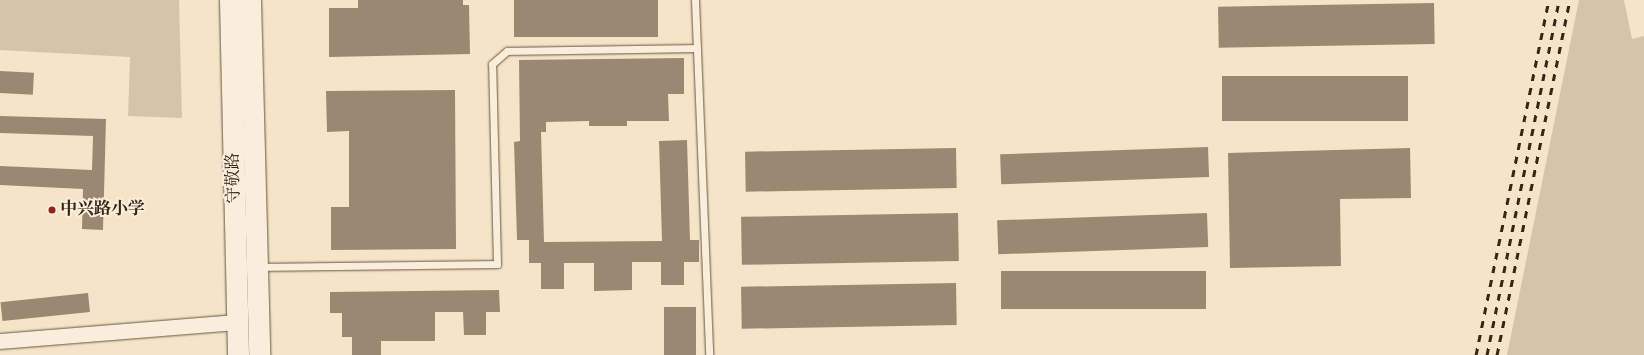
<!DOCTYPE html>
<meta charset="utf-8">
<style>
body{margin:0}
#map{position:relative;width:1644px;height:355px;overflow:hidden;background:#f6e4c8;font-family:"IM FELL DW Pica","Noto Serif SC",serif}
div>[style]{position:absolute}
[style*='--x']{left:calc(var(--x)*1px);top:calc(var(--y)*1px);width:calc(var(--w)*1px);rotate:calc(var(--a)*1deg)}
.green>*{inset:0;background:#d6c4aa}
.building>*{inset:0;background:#9b8873;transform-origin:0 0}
.roads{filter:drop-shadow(0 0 1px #685542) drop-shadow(0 0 1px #685542)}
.lane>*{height:7px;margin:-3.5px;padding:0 3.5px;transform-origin:3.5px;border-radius:3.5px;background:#f9eddb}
.street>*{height:15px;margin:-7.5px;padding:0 7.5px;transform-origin:7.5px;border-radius:7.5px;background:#f9eddb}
.secondary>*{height:21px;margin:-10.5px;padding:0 10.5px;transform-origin:10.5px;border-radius:10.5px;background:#f9eddb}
.rail>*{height:3px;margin-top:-1.5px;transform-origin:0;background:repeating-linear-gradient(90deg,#392516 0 7px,transparent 0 14px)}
.dots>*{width:11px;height:11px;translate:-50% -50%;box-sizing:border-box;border:2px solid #f9eddb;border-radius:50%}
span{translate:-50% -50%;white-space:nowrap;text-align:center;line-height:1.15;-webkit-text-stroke:4px #f9eddb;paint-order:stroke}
.street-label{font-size:17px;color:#392516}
.poi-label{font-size:17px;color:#392516;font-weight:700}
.left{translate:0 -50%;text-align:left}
</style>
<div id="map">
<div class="green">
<div style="clip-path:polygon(0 0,179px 0,182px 118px,128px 116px,130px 57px,0 50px)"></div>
<div style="clip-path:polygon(1579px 0,1624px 0,1632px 39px,1644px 36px,1644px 355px,1507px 355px)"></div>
</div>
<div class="building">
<div style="clip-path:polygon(358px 0,463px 0,463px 5px,469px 5px,470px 54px,329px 57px,329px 8px,358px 8px)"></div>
<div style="left:514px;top:0;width:144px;height:37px"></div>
<div style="left:1434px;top:3px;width:41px;height:216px;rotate:89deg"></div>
<div style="clip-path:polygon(684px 58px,684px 94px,668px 94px,669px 121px,627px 121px,627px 126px,589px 126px,589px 121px,546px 122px,546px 132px,541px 132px,544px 242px,662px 241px,659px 141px,687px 140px,690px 240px,699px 240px,699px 262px,684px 262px,684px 285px,661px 285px,661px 262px,632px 262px,632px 290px,594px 291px,594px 263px,564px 263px,564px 289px,541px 289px,541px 263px,529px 263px,529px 240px,517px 240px,514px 142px,520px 141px,519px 60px)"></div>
<div style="left:0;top:71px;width:34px;height:22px;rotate:3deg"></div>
<div style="left:1408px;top:76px;width:45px;height:186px;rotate:90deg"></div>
<div style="clip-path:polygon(455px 90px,456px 249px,331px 250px,331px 207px,349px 207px,349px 131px,327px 132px,326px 91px)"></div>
<div style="clip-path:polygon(0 116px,106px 119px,103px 230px,82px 229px,83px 189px,0 185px,0 166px,92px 170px,93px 136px,0 133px)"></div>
<div style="left:1208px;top:147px;width:30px;height:208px;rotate:88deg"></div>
<div style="left:956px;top:148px;width:40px;height:211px;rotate:89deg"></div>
<div style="clip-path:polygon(1410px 148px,1411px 198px,1340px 199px,1341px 266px,1230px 268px,1228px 153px)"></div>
<div style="left:958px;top:213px;width:48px;height:217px;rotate:89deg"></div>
<div style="left:1207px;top:213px;width:34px;height:210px;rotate:88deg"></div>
<div style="left:1206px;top:271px;width:38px;height:205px;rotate:90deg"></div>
<div style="left:956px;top:283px;width:42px;height:215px;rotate:89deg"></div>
<div style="clip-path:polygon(499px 290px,500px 312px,486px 312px,486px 335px,464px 335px,463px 312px,435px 312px,435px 341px,381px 341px,381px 355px,352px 355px,352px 337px,342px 337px,342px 313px,330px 313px,330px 292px)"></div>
<div style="left:88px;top:293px;width:19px;height:88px;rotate:84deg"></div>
<div style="left:664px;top:307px;width:32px;height:48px"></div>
</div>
<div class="roads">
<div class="lane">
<div style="--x:695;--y:0;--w:355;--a:87.7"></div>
<div style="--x:259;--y:267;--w:238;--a:-0.7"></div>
<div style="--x:497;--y:264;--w:200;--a:-91.4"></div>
<div style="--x:492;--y:64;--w:20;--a:-41"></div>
<div style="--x:507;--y:51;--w:190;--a:-0.9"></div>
</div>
<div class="street">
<div style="--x:0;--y:341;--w:239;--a:-4.6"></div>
</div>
<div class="secondary">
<div style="--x:230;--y:0;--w:355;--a:88.7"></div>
<div style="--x:250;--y:0;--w:355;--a:88.5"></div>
</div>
</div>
<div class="rail">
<div style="--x:1476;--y:355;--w:362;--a:-78.4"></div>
<div style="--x:1487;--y:355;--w:362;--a:-78.5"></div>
<div style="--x:1497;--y:355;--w:362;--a:-78.4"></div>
</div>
<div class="dots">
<div style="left:52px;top:210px;background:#8f2418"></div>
</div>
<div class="street-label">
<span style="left:234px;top:178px;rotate:-91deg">守敬路</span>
</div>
<div class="poi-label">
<span class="left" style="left:60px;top:210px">中兴路小学</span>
</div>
</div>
